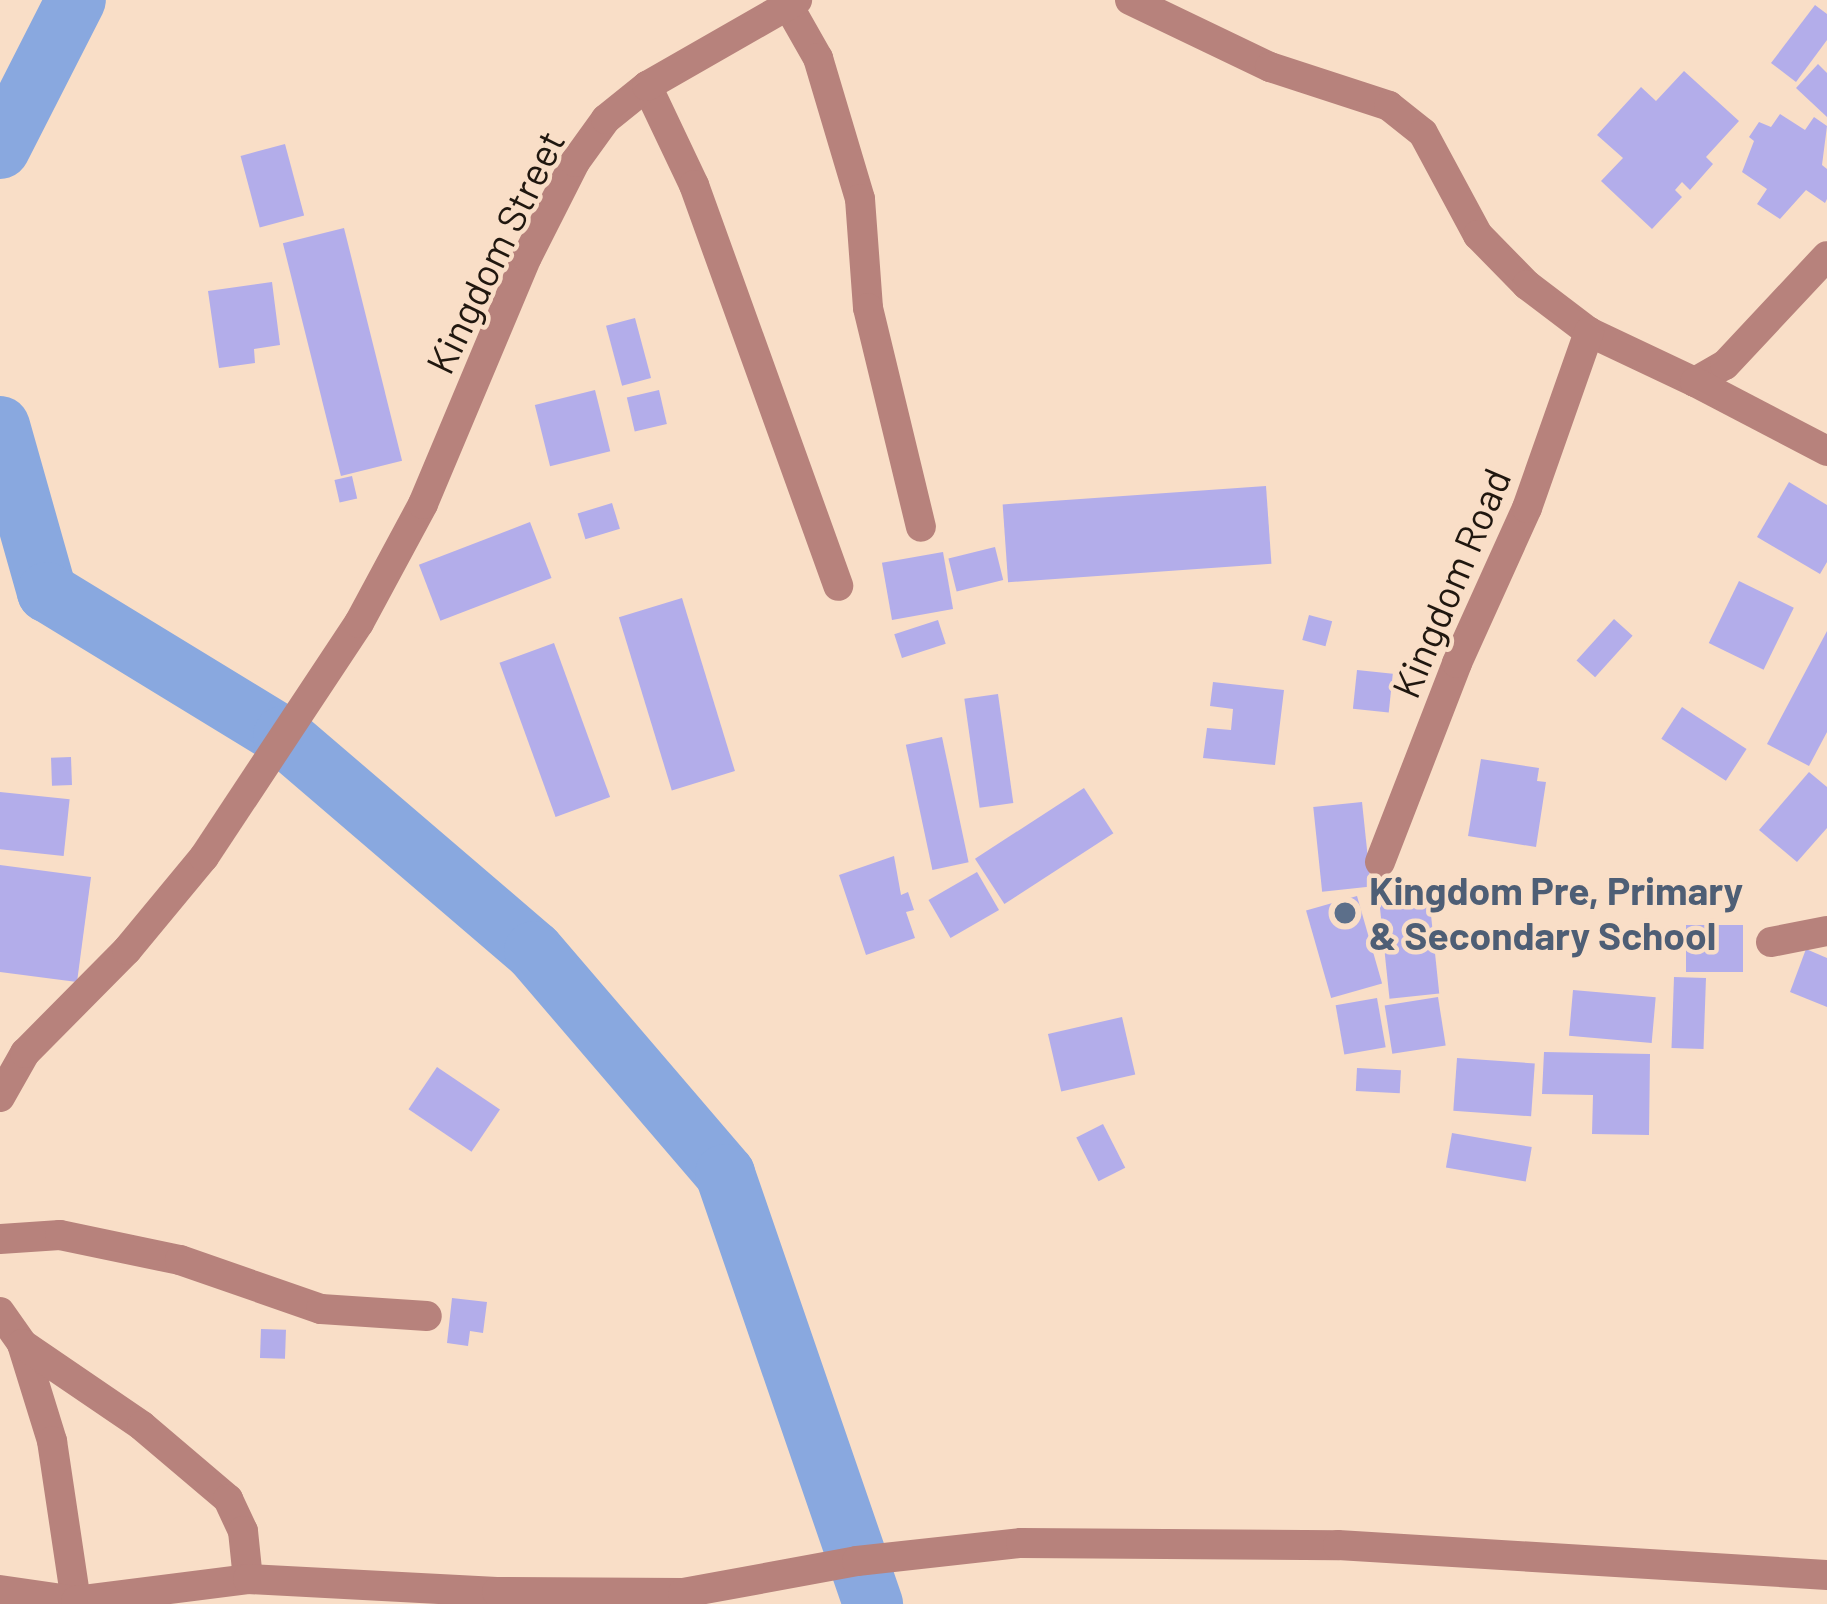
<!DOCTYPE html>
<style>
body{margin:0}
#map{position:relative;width:1827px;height:1604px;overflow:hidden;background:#f9dec7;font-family:Barlow,sans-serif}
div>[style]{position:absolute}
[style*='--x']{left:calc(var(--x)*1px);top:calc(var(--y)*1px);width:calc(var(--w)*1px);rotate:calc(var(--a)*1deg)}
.river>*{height:60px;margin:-30px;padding:0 30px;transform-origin:30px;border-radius:30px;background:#89a8df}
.building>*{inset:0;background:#b3adea;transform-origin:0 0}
.minor>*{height:30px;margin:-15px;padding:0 15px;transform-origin:15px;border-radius:15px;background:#b7827c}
.dots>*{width:33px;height:33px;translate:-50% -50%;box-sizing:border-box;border:6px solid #f9dec7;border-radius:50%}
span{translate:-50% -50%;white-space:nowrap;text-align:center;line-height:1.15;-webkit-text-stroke:9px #f9dec7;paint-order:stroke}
.street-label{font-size:39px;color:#20170f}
.service-label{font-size:39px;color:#4e5e75;font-weight:700}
.left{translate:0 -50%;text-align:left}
</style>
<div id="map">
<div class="river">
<div style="--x:0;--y:149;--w:167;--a:-63"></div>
<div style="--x:0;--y:426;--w:173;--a:74.2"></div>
<div style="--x:47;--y:592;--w:276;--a:31.4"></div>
<div style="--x:283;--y:736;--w:330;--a:40.6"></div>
<div style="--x:534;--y:951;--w:294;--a:49.4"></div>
<div style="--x:725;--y:1174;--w:455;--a:71"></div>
</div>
<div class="building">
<div style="clip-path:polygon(1815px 5px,1827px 14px,1827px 40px,1796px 82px,1771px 63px)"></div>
<div style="clip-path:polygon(1818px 64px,1827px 73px,1827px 117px,1796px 88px)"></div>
<div style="clip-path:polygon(1684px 71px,1739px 121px,1706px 157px,1713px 164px,1690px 190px,1682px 182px,1675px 190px,1682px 197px,1652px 229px,1601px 181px,1623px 158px,1597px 135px,1641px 87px,1656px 101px)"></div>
<div style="clip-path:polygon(1780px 114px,1805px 130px,1814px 117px,1827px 126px,1822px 165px,1827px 169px,1827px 199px,1825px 203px,1806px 190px,1780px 219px,1757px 204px,1767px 189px,1742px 172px,1754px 141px,1749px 137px,1759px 122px,1771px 127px)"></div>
<div style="left:285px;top:144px;width:74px;height:46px;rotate:75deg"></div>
<div style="left:344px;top:228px;width:240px;height:63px;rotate:76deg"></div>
<div style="clip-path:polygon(272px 282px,280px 345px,254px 349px,255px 363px,219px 368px,208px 291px)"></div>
<div style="left:635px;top:318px;width:62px;height:30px;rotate:75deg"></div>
<div style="left:595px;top:390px;width:63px;height:62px;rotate:76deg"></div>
<div style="left:659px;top:390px;width:35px;height:33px;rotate:77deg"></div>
<div style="left:352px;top:476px;width:23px;height:18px;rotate:77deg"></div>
<div style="clip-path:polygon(1789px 482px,1827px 505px,1827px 562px,1820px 574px,1757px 537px)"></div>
<div style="left:1266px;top:486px;width:78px;height:264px;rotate:86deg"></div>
<div style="left:612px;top:503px;width:27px;height:36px;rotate:73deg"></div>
<div style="left:530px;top:522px;width:60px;height:119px;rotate:69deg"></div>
<div style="left:995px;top:547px;width:34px;height:48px;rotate:76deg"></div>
<div style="left:943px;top:552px;width:58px;height:62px;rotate:80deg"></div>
<div style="left:1739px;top:581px;width:61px;height:69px;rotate:26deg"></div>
<div style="left:682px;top:598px;width:181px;height:66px;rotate:73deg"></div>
<div style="left:1309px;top:615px;width:24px;height:26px;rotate:15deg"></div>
<div style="left:1614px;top:619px;width:25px;height:56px;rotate:42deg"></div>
<div style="left:938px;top:620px;width:25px;height:46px;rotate:72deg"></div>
<div style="clip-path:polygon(1827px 631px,1827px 732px,1809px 766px,1767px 744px)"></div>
<div style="left:554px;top:643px;width:164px;height:58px;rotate:70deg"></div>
<div style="left:1357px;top:670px;width:36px;height:39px;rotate:6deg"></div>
<div style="clip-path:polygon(1213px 682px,1284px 690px,1275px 765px,1203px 758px,1207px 728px,1231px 730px,1233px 709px,1210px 706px)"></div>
<div style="left:998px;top:694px;width:110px;height:34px;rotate:82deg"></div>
<div style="left:1682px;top:707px;width:77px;height:38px;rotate:33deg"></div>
<div style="left:942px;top:737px;width:128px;height:37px;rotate:78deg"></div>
<div style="left:71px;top:757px;width:28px;height:20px;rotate:88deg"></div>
<div style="clip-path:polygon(1481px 759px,1539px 768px,1537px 781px,1546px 782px,1536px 847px,1468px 836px)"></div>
<div style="clip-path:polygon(1809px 772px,1827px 787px,1827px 828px,1797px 862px,1759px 830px)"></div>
<div style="left:1084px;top:788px;width:54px;height:130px;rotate:57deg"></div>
<div style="left:0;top:792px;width:70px;height:57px;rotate:6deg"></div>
<div style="left:1362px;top:802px;width:85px;height:49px;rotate:84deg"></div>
<div style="clip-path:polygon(894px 856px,901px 895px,908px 892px,914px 910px,906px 912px,915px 938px,866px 955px,839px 875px)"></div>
<div style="clip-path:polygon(0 865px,91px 877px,77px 982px,0 972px)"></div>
<div style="left:977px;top:872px;width:44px;height:56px;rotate:60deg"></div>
<div style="left:1357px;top:896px;width:91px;height:53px;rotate:74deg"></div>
<div style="left:1429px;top:896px;width:98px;height:50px;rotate:84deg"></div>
<div style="left:1686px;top:925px;width:57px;height:47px"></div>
<div style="clip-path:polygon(1806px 949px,1827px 958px,1827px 1007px,1790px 992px)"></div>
<div style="left:1674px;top:977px;width:32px;height:71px;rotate:2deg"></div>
<div style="left:1573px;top:990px;width:83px;height:46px;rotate:5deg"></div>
<div style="left:1438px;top:997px;width:49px;height:54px;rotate:81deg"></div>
<div style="left:1377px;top:998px;width:50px;height:42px;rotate:80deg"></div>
<div style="left:1122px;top:1017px;width:59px;height:76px;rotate:77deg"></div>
<div style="clip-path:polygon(1544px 1052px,1650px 1054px,1649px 1135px,1592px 1134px,1593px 1095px,1542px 1094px)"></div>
<div style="left:1457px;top:1058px;width:78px;height:53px;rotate:4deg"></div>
<div style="left:437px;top:1067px;width:76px;height:51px;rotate:34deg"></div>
<div style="left:1357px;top:1068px;width:44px;height:23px;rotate:3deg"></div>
<div style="left:1103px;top:1124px;width:49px;height:30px;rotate:63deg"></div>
<div style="left:1452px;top:1133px;width:81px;height:35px;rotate:10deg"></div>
<div style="clip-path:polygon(452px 1298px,487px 1302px,483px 1333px,470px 1331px,468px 1346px,447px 1343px)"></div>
<div style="left:261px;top:1329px;width:25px;height:29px;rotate:2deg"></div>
</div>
<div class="minor">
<div style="--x:1130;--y:0;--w:155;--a:25.6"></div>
<div style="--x:1270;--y:67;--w:125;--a:18.1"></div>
<div style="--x:1389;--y:106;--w:43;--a:38.5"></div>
<div style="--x:1423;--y:133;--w:116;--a:61.7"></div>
<div style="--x:1478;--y:235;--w:70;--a:45.6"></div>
<div style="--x:1527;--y:285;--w:78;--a:37.2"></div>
<div style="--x:1589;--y:332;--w:117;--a:25.3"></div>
<div style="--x:1695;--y:382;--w:34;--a:-30"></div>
<div style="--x:1725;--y:365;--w:149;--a:-46.9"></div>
<div style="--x:789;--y:7;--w:59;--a:60.4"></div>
<div style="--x:818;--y:58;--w:147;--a:73.4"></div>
<div style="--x:860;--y:199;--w:109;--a:85.8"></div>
<div style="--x:868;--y:308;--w:225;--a:76.4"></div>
<div style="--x:647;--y:86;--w:110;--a:64.6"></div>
<div style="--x:694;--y:185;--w:426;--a:70.2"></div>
<div style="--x:1695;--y:382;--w:149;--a:27.6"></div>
<div style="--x:1380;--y:862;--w:213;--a:-68.8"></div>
<div style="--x:1457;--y:663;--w:170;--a:-65.7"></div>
<div style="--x:1527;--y:508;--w:187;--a:-70.6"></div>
<div style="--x:1771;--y:942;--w:57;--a:-11.1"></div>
<div style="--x:0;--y:1097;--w:51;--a:-60.4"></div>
<div style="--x:25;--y:1053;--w:145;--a:-45.3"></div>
<div style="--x:127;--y:950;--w:121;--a:-50.4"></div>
<div style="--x:204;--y:857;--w:281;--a:-56.5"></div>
<div style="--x:359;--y:623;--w:135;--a:-61.7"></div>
<div style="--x:423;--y:504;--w:268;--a:-67.2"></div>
<div style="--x:527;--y:257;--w:106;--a:-63.2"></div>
<div style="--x:575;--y:162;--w:53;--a:-54.2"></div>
<div style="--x:606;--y:119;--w:53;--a:-38.8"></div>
<div style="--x:647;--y:86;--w:173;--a:-29.8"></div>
<div style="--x:0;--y:1239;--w:60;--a:-3.8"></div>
<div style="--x:60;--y:1235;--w:123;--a:11.8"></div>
<div style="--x:180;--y:1260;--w:149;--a:19.2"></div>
<div style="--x:321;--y:1309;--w:106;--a:3.8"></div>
<div style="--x:0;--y:1312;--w:39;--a:55"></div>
<div style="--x:22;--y:1344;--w:102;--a:72.8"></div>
<div style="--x:52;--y:1441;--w:162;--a:81.5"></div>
<div style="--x:22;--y:1344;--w:145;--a:34.3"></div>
<div style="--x:142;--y:1426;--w:113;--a:40.3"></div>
<div style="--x:228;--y:1499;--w:35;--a:65"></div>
<div style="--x:243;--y:1531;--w:48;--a:84.1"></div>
<div style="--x:0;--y:1590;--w:77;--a:8.2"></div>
<div style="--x:76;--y:1601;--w:173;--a:-7.3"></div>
<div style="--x:248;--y:1579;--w:249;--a:3"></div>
<div style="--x:497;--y:1592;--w:186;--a:0.3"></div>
<div style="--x:683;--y:1593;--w:177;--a:-10.4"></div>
<div style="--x:857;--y:1561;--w:165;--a:-6.3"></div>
<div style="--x:1021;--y:1543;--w:317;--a:0.4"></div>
<div style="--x:1338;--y:1545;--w:490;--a:3.5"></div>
</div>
<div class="dots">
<div style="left:1345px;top:913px;background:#5c6f8a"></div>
</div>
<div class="street-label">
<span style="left:495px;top:252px;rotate:-64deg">Kingdom Street</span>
<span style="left:1451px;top:583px;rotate:-67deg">Kingdom Road</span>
</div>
<div class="service-label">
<span class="left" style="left:1369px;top:913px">Kingdom Pre, Primary<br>&amp; Secondary School</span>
</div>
</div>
